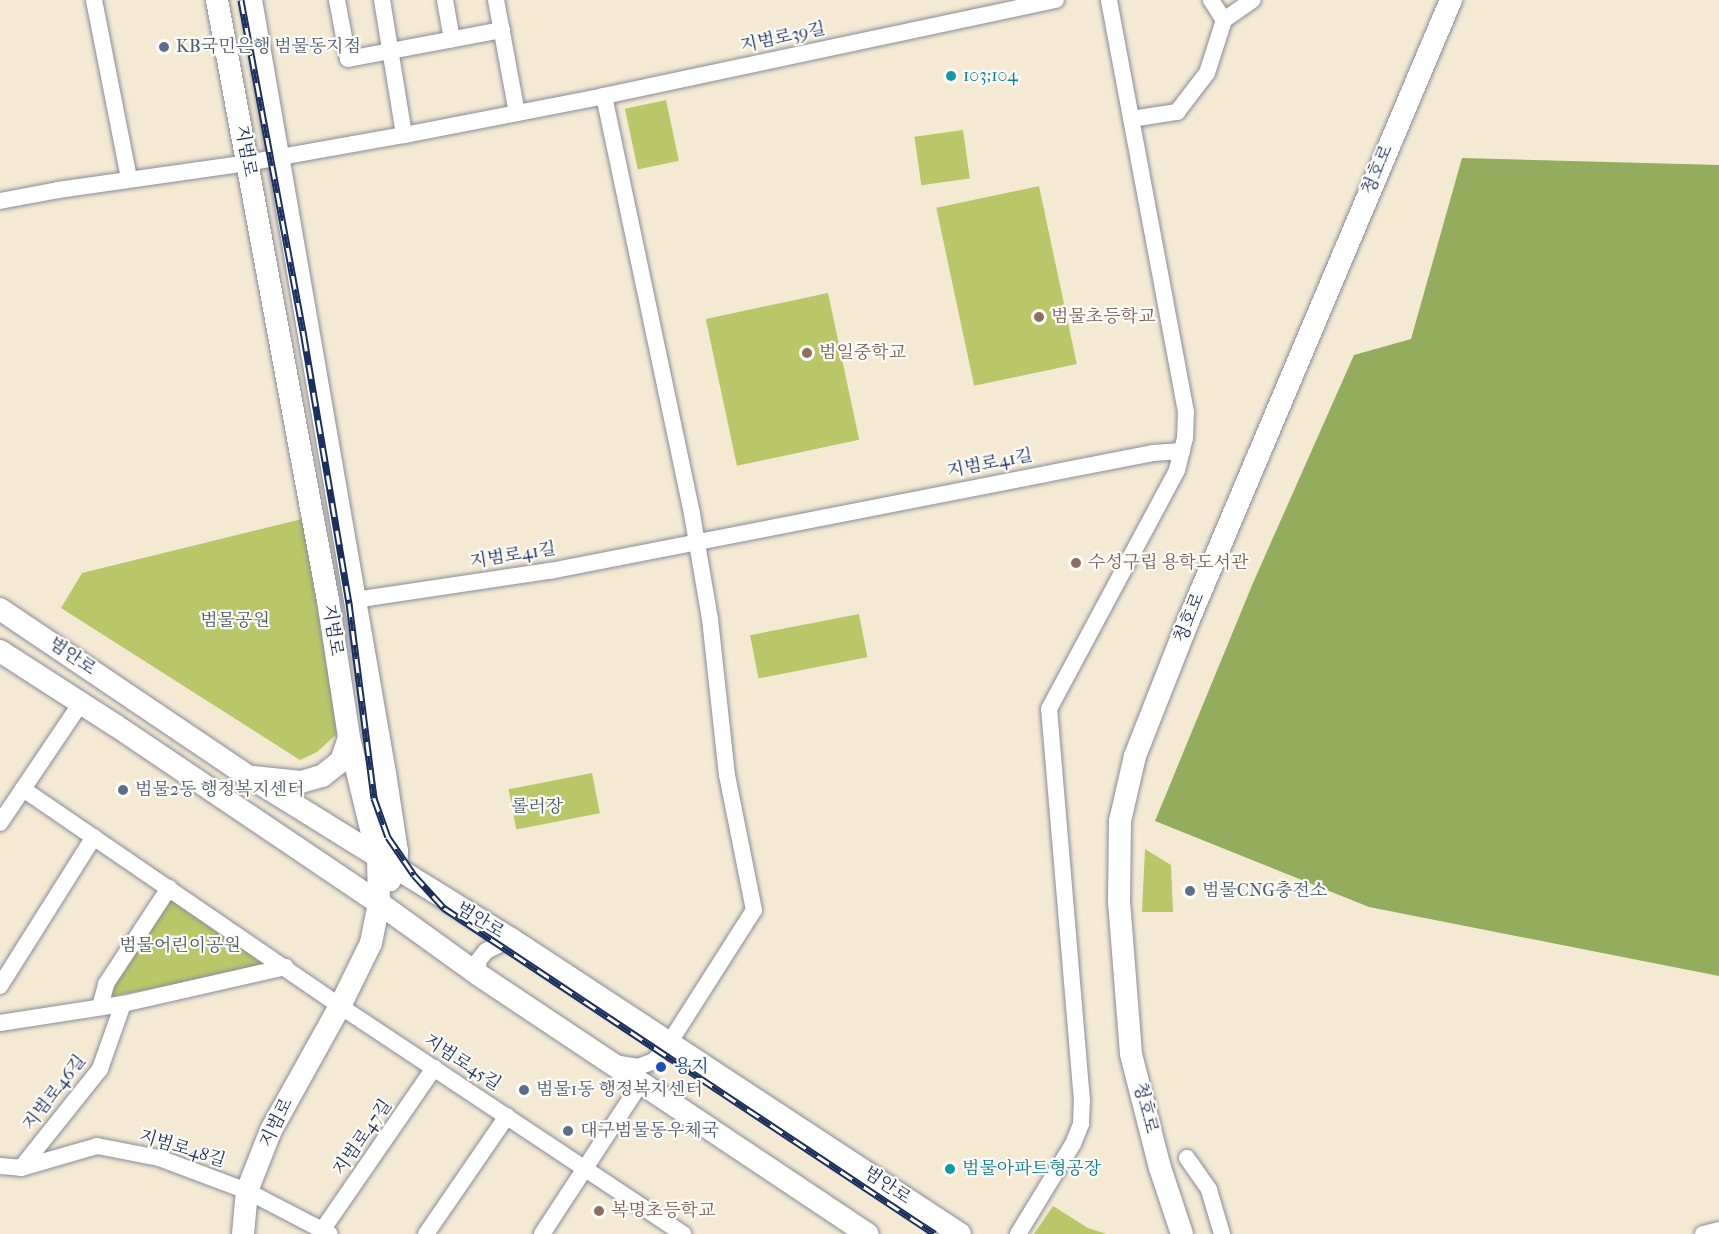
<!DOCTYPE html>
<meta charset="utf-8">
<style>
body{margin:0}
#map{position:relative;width:1719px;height:1234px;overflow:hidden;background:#f4ead4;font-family:"IM FELL French Canon","Noto Serif KR",serif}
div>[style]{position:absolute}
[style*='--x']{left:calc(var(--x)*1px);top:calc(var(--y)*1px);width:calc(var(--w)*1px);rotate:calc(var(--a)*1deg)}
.green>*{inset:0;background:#bac769;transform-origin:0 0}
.forest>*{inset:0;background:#93ac5d}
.roads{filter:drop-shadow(0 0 2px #888c99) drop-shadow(0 0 2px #888c99)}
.street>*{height:16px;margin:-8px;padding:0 8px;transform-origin:8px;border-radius:8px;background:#fff}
.secondary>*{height:22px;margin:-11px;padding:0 11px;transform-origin:11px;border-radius:11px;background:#fff}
.rail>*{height:7px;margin-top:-3.5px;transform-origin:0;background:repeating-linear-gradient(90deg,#fdfcf7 0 14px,#1b2f5e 0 28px);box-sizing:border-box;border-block:2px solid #1b2f5e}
.dots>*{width:16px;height:16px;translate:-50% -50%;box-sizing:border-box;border:3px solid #fdfcf7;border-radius:50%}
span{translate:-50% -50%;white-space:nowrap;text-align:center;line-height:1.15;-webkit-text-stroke:4.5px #fdfcf7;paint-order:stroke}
.street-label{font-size:18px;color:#1b2f5e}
.service-label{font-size:18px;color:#4e5e75}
.left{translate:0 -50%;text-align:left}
.culture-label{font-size:18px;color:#0d838f}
.education-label{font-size:18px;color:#785e54}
.park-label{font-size:18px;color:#4b5d61}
.transit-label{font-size:18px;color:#164399}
</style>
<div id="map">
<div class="green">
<div style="left:666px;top:100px;width:62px;height:42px;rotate:78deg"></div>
<div style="left:963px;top:130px;width:49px;height:49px;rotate:82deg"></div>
<div style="left:1039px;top:186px;width:182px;height:105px;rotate:78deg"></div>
<div style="left:828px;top:293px;width:150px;height:125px;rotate:78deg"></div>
<div style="clip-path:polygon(302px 519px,339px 732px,317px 752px,300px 760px,61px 608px,82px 573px)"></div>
<div style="left:859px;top:614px;width:44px;height:111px;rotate:79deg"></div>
<div style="left:592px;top:773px;width:41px;height:85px;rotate:79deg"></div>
<div style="clip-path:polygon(1145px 849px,1171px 865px,1173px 912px,1142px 912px)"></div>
<div style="clip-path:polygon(170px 894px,277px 966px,113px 996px,108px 988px)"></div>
<div style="clip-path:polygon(1053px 1206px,1088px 1228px,1107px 1234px,1034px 1234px)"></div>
</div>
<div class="forest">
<div style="clip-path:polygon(1462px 158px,1719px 165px,1719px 976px,1369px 907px,1155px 821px,1253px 583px,1354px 355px,1411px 339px)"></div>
</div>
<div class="roads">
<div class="street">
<div style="--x:94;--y:0;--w:182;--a:78.9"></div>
<div style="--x:337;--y:0;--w:60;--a:79.4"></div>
<div style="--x:348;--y:59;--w:157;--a:-10.7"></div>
<div style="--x:382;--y:0;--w:137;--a:80.7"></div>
<div style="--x:445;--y:0;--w:40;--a:80"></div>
<div style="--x:496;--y:0;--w:115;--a:79.5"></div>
<div style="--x:1211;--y:0;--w:24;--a:57"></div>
<div style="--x:604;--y:96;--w:427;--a:78.1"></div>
<div style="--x:692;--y:514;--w:107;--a:80.3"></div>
<div style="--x:710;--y:619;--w:157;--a:83.8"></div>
<div style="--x:727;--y:775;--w:138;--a:78.7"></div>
<div style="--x:754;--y:910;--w:156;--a:122.5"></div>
<div style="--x:670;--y:1042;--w:25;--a:130"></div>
<div style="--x:654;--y:1061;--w:17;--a:159"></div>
<div style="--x:638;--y:1067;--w:23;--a:-170"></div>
<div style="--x:1131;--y:119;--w:47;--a:-8.7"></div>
<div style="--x:1177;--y:112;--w:49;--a:-52.4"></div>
<div style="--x:1207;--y:73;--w:56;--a:-72.2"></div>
<div style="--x:1224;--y:20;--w:35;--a:-35"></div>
<div style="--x:0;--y:201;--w:59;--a:-10.7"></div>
<div style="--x:58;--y:190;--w:191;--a:-8.1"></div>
<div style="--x:247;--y:163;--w:159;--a:-10.1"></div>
<div style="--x:404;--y:135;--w:204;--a:-11"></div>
<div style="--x:604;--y:96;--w:462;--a:-12"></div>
<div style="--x:355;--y:600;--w:197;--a:-8.5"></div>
<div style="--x:550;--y:571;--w:614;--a:-11.07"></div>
<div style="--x:1153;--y:453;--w:29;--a:-4"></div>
<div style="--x:23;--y:789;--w:384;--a:34.4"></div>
<div style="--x:340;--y:1006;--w:412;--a:33.6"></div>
<div style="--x:0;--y:823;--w:145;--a:-56"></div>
<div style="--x:479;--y:975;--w:14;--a:-94"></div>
<div style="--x:478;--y:961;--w:13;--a:-51"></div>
<div style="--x:486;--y:951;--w:28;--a:-26"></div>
<div style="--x:0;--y:986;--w:176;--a:-57.8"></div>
<div style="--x:100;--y:1007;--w:24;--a:-75"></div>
<div style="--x:106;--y:984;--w:115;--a:-56.7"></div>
<div style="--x:0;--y:1023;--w:124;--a:-8.8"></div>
<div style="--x:123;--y:1004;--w:167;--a:-12.8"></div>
<div style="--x:1187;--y:1158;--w:39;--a:55"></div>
<div style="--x:1209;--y:1190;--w:46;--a:73.5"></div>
<div style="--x:0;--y:1166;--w:21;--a:5"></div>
<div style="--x:21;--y:1168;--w:79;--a:-16.1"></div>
<div style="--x:97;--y:1146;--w:63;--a:11"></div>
<div style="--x:159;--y:1158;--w:94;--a:20.6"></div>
<div style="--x:247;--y:1191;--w:93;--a:27.4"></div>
<div style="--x:21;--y:1168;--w:127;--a:-51.4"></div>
<div style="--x:100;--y:1069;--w:69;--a:-70.5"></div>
<div style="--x:323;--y:1229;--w:196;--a:-55.4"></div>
<div style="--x:426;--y:1234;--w:143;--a:-55.5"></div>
<div style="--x:542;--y:1234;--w:179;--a:-56.8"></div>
<div style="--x:1018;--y:1234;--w:105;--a:-58.6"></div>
<div style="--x:1073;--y:1144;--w:22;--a:-68"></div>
<div style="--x:1081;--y:1124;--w:23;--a:-88"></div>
<div style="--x:1082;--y:1101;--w:393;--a:-94.8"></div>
<div style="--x:1049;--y:709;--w:271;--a:-61.8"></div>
<div style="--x:1177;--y:470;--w:33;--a:-76"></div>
<div style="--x:1185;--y:438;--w:26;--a:-88"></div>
<div style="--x:1186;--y:412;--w:419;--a:-100.6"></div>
<div style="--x:1703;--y:1234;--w:16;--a:-14"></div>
</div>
<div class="secondary">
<div style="--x:217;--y:0;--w:610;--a:79.52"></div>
<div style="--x:328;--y:600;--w:140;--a:81.3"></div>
<div style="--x:349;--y:738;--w:123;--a:76.4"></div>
<div style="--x:378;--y:858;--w:45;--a:88.7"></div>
<div style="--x:379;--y:903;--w:41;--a:101.3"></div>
<div style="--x:371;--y:943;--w:70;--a:116.2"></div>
<div style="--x:340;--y:1006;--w:142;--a:119.1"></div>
<div style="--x:271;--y:1130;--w:66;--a:111.5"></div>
<div style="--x:247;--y:1191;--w:43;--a:95.3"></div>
<div style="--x:251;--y:0;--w:785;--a:80.17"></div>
<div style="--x:385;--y:773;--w:79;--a:81.3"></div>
<div style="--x:397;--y:851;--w:18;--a:93"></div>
<div style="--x:396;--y:869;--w:13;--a:119"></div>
<div style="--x:0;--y:609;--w:299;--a:34"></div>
<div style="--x:248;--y:776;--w:309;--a:31.8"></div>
<div style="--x:511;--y:939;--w:537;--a:33.31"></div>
<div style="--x:0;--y:651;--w:137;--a:32.8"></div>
<div style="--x:115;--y:725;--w:318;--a:34"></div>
<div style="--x:379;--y:903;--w:123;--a:35.8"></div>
<div style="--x:479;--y:975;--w:467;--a:33.7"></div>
<div style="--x:253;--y:777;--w:48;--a:5.9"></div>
<div style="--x:301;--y:782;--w:22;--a:-16"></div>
<div style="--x:322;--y:776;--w:24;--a:-38"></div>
<div style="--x:341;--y:761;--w:24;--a:-71"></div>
<div style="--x:1182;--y:1234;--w:70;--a:-108.4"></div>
<div style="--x:1160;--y:1168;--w:118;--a:-104.3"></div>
<div style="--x:1131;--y:1054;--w:152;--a:-94.5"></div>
<div style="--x:1119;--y:902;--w:81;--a:-89.3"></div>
<div style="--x:1120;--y:821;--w:67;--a:-77"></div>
<div style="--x:1135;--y:756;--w:142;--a:-68.5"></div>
<div style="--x:1187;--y:624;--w:678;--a:-67.07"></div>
</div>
</div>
<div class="rail">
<div style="--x:241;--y:0;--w:343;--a:79.4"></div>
<div style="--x:304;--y:337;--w:270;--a:80.4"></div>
<div style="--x:349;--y:603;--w:197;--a:82.7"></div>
<div style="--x:374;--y:798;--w:41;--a:70.3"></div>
<div style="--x:388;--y:837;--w:46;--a:55.6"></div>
<div style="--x:414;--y:875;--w:45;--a:47.7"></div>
<div style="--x:444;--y:908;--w:589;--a:33.58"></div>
</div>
<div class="dots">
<div style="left:164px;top:47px;background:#5c6f8a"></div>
<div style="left:951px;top:76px;background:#0f9aa8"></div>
<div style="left:1039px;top:317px;background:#8d6e63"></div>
<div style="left:807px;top:353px;background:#8d6e63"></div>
<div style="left:1076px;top:563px;background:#8d6e63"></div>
<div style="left:123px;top:790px;background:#5c6f8a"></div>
<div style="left:1190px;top:891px;background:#5c6f8a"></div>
<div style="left:661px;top:1067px;background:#1a4fb4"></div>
<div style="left:524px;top:1090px;background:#5c6f8a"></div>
<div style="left:568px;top:1131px;background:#5c6f8a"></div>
<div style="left:950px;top:1169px;background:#0f9aa8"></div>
<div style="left:599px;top:1211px;background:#8d6e63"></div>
</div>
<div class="street-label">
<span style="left:783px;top:38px;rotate:-12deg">지범로39길</span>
<span style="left:245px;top:151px;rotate:80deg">지범로</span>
<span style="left:1378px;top:170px;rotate:-67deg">청호로</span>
<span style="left:990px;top:464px;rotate:-11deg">지범로41길</span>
<span style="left:513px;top:556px;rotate:-9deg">지범로41길</span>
<span style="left:1190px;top:618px;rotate:-68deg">청호로</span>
<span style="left:332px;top:630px;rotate:81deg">지범로</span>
<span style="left:72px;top:657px;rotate:34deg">범안로</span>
<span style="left:480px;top:921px;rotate:31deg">범안로</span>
<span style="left:462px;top:1063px;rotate:33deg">지범로45길</span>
<span style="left:55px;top:1093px;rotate:-52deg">지범로46길</span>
<span style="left:1145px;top:1108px;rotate:76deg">청호로</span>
<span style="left:277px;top:1123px;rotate:-64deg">지범로</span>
<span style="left:363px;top:1138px;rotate:-55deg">지범로47길</span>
<span style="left:182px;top:1149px;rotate:17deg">지범로48길</span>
<span style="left:887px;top:1186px;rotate:34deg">범안로</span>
</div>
<div class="service-label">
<span class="left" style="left:176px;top:47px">KB국민은행 범물동지점</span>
<span class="left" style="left:135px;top:790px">범물2동 행정복지센터</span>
<span class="left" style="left:1202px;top:891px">범물CNG충전소</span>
<span class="left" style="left:536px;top:1090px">범물1동 행정복지센터</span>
<span class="left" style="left:580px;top:1131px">대구범물동우체국</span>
</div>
<div class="culture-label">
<span class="left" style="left:963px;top:76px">103;104</span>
<span class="left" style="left:962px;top:1169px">범물아파트형공장</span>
</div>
<div class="education-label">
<span class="left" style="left:1051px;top:317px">범물초등학교</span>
<span class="left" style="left:819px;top:353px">범일중학교</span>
<span class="left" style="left:1088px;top:563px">수성구립 용학도서관</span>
<span class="left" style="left:611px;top:1211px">복명초등학교</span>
</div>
<div class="park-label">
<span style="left:235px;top:621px">범물공원</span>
<span style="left:537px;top:807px">롤러장</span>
<span style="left:180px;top:946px">범물어린이공원</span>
</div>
<div class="transit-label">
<span class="left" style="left:674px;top:1067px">용지</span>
</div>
</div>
